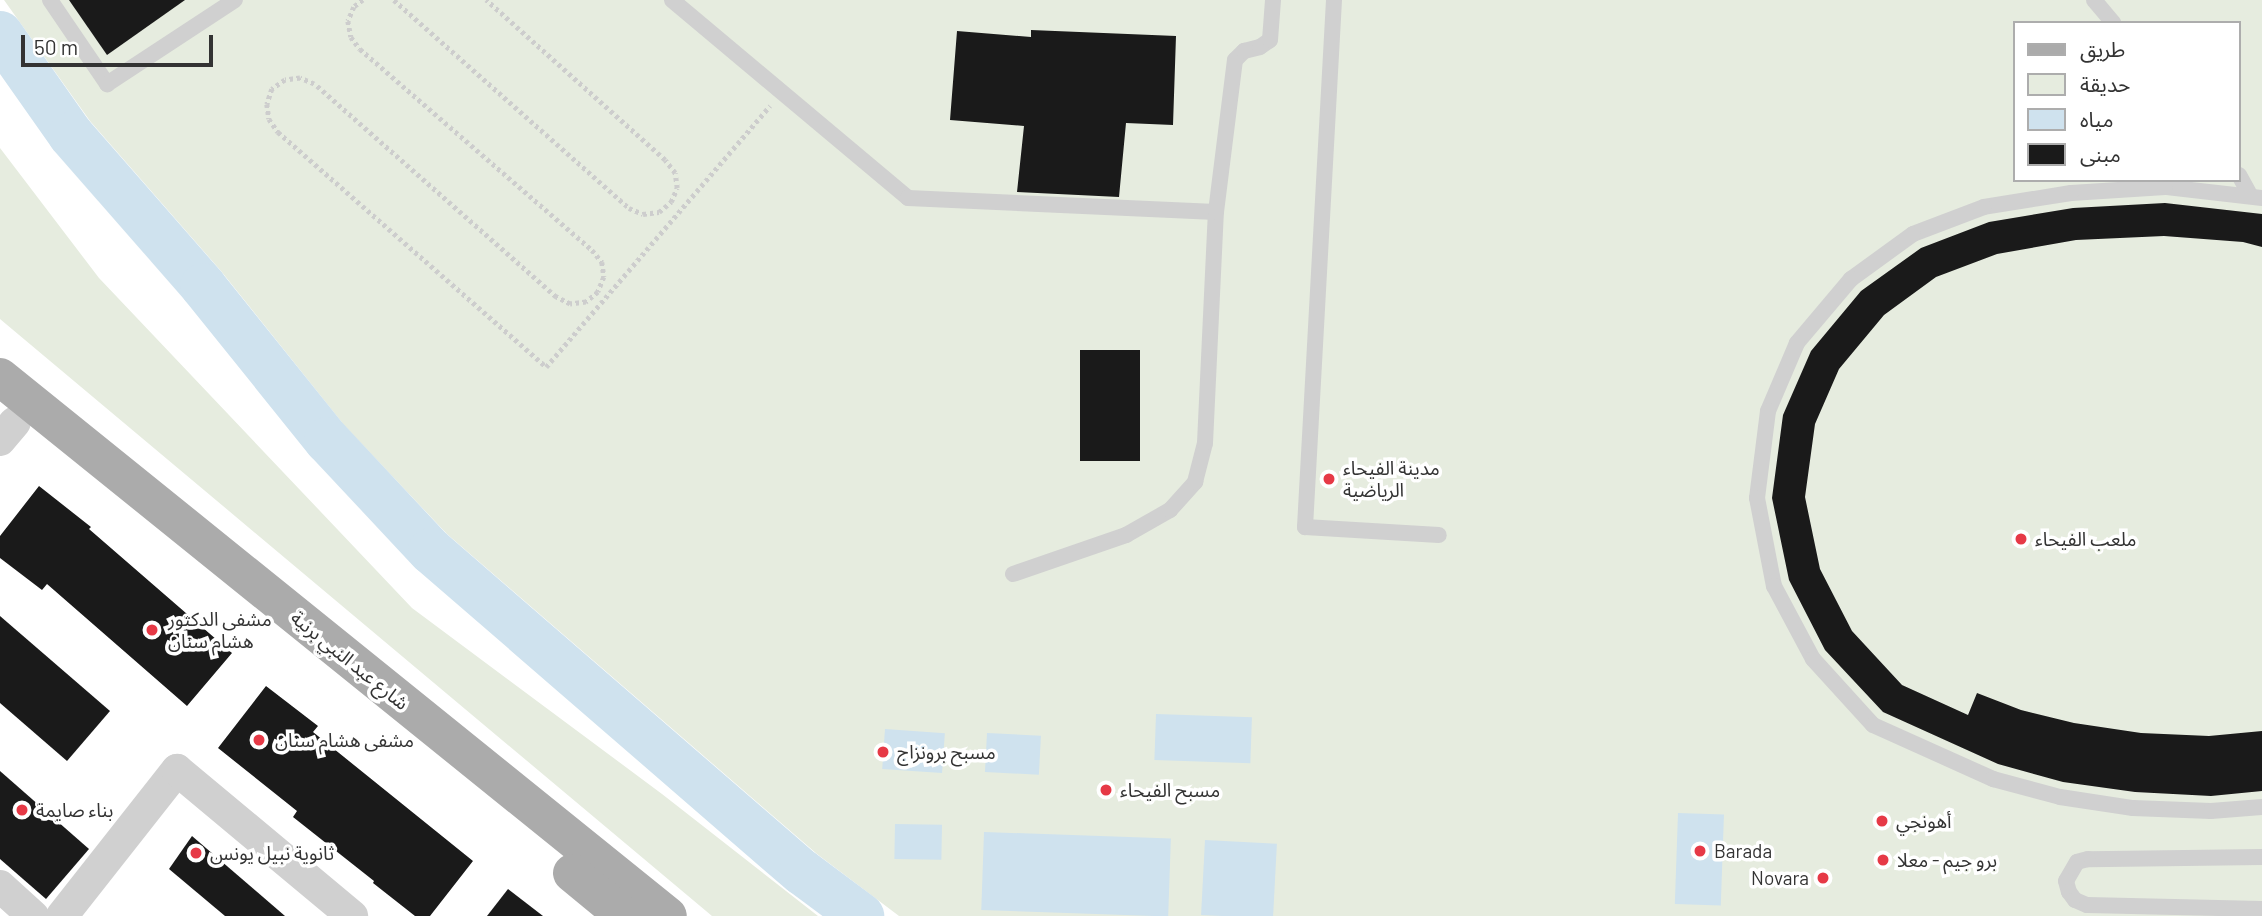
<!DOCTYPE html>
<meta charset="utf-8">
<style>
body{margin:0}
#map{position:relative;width:2262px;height:916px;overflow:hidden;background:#fff;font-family:Barlow,"Noto Sans Arabic",sans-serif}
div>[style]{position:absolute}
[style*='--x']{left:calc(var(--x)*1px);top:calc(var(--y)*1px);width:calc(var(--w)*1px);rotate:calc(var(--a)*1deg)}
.green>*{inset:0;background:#e6ecdf}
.water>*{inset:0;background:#cfe2ee;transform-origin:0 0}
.river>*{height:46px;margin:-23px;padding:0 23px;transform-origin:23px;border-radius:23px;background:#cfe2ee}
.building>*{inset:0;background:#1a1a1a;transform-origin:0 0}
.path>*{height:4.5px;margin-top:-2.25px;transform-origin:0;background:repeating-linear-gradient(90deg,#cdcdcd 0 3.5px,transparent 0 7px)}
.lane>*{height:16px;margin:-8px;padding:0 8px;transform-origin:8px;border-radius:8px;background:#d0d0d0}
.street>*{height:32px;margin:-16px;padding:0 16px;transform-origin:16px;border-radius:16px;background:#d0d0d0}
.primary>*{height:38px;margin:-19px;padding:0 19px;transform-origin:19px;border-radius:19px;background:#ababab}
.dots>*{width:19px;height:19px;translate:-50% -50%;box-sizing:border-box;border:4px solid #fff;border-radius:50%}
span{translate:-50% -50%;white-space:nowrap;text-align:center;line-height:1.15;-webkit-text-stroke:7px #fff;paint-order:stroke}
.poi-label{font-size:19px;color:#333}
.left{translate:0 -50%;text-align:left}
.right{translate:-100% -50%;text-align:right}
.street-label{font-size:19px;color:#333}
.legend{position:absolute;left:2013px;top:21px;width:228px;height:161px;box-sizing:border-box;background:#fff;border:2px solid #adadad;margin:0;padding:9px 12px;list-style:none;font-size:21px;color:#333}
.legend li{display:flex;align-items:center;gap:14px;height:35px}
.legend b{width:35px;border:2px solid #adadad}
.scale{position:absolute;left:21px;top:35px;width:192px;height:32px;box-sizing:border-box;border:4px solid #333;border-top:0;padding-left:9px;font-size:21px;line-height:24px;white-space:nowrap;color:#333;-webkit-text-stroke:5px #fff;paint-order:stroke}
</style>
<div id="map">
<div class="green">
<div style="clip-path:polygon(evenodd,4px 0,2262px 0,2262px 916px,899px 916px,817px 854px,447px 534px,344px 425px,221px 271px,90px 121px,4px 0,2015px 23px,2239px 23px,2239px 180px,2015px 180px,2015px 23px)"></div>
<div style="clip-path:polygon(0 148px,99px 278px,412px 608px,662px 794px,818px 916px,712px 916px,0 319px)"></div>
</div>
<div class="water">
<div style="left:1156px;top:714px;width:96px;height:46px;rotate:2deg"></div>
<div style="left:885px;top:729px;width:60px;height:40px;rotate:4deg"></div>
<div style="left:987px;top:733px;width:54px;height:39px;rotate:3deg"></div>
<div style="left:1678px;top:813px;width:46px;height:91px;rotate:2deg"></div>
<div style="left:895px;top:824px;width:47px;height:35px;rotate:1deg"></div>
<div style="left:984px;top:832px;width:187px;height:78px;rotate:2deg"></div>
<div style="left:1205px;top:840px;width:72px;height:75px;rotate:3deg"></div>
</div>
<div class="river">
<div style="--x:0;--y:34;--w:123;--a:54.9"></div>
<div style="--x:71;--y:135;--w:201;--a:48.8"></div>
<div style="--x:203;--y:286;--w:198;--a:51.2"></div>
<div style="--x:327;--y:440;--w:152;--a:46.9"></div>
<div style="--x:431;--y:551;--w:491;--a:40.9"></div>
<div style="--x:802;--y:872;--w:74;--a:36.7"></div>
</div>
<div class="building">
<div style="clip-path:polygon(69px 0,185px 0,107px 55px)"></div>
<div style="clip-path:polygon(1031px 30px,1176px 36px,1173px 125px,1126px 123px,1119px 197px,1017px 192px,1024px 126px,950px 120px,957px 31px,1031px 37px)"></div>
<div style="clip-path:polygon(2165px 203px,2262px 214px,2262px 247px,2243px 242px,2164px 236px,2076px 240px,1997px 254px,1936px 277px,1884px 315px,1839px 369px,1815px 424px,1805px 497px,1820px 569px,1852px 631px,1902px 685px,1968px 715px,1977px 693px,2021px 710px,2074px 723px,2141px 733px,2209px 736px,2262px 731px,2262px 791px,2211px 796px,2135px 792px,2063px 782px,1998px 764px,1883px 712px,1825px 650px,1789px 580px,1772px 498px,1783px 415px,1811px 351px,1861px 291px,1921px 248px,1989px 222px,2073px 208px)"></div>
<div style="left:1080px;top:350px;width:60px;height:111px"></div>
<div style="clip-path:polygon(39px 486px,91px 527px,89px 529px,232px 653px,187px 706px,47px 584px,42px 590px,0 558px,0 536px)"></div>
<div style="clip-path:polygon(0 616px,110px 711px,67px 761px,0 703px)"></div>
<div style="clip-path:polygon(266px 686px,318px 726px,313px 732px,473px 861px,430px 916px,415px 916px,373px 883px,374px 881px,293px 817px,297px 811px,218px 748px)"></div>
<div style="clip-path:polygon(0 771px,89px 849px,46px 899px,0 859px)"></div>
<div style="clip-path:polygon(192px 836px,285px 916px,225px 916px,169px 869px)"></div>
<div style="clip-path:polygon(508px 889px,543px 916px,487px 916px)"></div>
</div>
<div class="path">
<div style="--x:363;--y:0;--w:11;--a:142"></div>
<div style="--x:354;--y:7;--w:15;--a:113"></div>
<div style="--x:348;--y:21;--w:16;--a:79"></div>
<div style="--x:351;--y:37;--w:15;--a:53"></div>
<div style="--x:360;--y:49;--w:307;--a:40.9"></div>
<div style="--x:592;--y:250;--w:16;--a:50"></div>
<div style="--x:602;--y:262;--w:15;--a:82"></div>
<div style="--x:604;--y:277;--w:16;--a:112"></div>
<div style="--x:598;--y:292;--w:16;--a:140"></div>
<div style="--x:586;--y:302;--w:16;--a:173"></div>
<div style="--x:570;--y:304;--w:16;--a:-153"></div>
<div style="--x:556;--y:297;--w:322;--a:-138.6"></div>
<div style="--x:314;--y:84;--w:15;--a:-157"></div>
<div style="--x:300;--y:78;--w:15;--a:172"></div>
<div style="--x:285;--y:80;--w:16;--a:145"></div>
<div style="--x:272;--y:89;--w:16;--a:108"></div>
<div style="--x:267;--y:104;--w:15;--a:82"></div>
<div style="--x:269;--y:119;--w:16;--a:55"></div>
<div style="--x:278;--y:132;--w:356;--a:41.2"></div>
<div style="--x:546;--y:367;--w:344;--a:-49.4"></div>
<div style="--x:394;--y:0;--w:314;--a:41.5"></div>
<div style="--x:629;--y:208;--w:15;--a:23"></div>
<div style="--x:643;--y:214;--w:16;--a:-7"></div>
<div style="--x:659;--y:212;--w:16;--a:-40"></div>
<div style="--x:671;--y:202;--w:15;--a:-67"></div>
<div style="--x:677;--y:188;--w:15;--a:-98"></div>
<div style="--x:675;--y:173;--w:16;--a:-128"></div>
<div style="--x:665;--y:160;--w:240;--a:-138.2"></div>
</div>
<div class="lane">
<div style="--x:50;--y:0;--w:102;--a:55.8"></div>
<div style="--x:107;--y:84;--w:153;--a:-33.3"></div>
<div style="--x:672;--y:0;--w:308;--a:40"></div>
<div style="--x:908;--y:198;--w:308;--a:2.6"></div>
<div style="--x:1334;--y:0;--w:528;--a:93.15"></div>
<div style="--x:1305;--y:527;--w:134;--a:3.4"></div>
<div style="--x:2094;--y:0;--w:30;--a:50"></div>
<div style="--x:2239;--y:175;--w:23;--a:61"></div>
<div style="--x:2262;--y:198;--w:98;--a:-173.5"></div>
<div style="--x:2165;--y:187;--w:94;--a:176.3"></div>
<div style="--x:2071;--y:193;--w:88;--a:170.9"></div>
<div style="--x:1984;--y:207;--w:76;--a:159.2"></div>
<div style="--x:1913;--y:234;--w:77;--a:144"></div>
<div style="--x:1851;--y:279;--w:84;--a:130.2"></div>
<div style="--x:1797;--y:343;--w:74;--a:113.1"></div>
<div style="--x:1768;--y:411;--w:88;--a:97.2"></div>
<div style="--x:1757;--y:498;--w:90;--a:79.1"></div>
<div style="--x:1774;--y:586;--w:83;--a:61.9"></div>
<div style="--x:1813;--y:659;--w:89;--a:47.7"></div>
<div style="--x:1873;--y:725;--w:132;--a:24.2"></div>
<div style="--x:1993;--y:779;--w:69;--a:15"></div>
<div style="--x:2060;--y:797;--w:74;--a:8.6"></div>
<div style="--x:2133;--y:808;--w:78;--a:2.2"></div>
<div style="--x:2211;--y:811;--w:51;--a:-4.5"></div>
<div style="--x:1013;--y:574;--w:120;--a:-19"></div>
<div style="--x:1126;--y:535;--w:51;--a:-29.6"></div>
<div style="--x:1170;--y:510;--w:38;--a:-48"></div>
<div style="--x:1195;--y:482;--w:40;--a:-75.6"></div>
<div style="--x:1205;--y:443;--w:231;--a:-87.3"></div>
<div style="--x:1216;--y:212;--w:153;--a:-82.9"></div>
<div style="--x:1235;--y:60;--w:13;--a:-45"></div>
<div style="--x:1244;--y:51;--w:16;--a:-14"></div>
<div style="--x:1260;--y:47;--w:12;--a:-35"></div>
<div style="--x:1270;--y:40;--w:40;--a:-85.7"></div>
<div style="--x:2262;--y:857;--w:174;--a:179.3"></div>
<div style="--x:2088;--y:859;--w:11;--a:165"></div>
<div style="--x:2077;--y:862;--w:22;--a:120"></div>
<div style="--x:2066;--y:881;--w:11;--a:75"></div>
<div style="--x:2069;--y:892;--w:10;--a:53"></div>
<div style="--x:2075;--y:900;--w:13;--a:23"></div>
<div style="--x:2087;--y:905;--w:175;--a:1.3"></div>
</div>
<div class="street">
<div style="--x:0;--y:440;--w:23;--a:-50"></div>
<div style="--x:0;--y:886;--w:45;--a:42.3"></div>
<div style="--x:62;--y:916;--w:186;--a:-51.8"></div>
<div style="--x:177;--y:770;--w:228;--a:39.8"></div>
</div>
<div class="primary">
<div style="--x:0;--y:377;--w:858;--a:38.9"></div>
<div style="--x:572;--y:873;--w:67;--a:39.6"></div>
</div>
<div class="dots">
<div style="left:1329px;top:479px;background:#e63946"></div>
<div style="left:2021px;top:539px;background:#e63946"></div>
<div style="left:152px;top:630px;background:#e63946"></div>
<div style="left:259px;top:740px;background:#e63946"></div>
<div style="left:883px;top:752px;background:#e63946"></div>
<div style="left:1106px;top:790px;background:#e63946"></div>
<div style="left:22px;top:810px;background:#e63946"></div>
<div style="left:1882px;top:821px;background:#e63946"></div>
<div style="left:1700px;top:851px;background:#e63946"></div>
<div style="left:196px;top:853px;background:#e63946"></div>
<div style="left:1883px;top:860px;background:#e63946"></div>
<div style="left:1823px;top:878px;background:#e63946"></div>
</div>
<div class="poi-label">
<span class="left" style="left:1343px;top:479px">مدينة الفيحاء<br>الرياضية</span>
<span class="left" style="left:2035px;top:539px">ملعب الفيحاء</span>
<span class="left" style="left:168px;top:630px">مشفى الدكتور<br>هشام سنان</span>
<span class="left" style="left:275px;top:740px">مشفى هشام سنان</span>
<span class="left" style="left:897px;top:752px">مسبح برونزاج</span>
<span class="left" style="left:1120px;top:790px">مسبح الفيحاء</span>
<span class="left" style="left:36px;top:810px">بناء صايمة</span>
<span class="left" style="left:1896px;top:821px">أهونجي</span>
<span class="left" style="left:1714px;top:851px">Barada</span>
<span class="left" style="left:210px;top:853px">ثانوية نبيل يونس</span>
<span class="left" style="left:1897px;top:860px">برو جيم - معلا</span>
<span class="right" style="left:1809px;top:878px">Novara</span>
</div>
<div class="street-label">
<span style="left:350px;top:660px;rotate:39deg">شارع عبد النبي برنية</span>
</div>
<ul class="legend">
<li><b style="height:9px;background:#ababab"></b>طريق</li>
<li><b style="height:19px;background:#e6ecdf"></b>حديقة</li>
<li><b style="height:19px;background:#cfe2ee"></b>مياه</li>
<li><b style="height:19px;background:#1a1a1a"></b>مبنى</li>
</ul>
<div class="scale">50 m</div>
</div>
